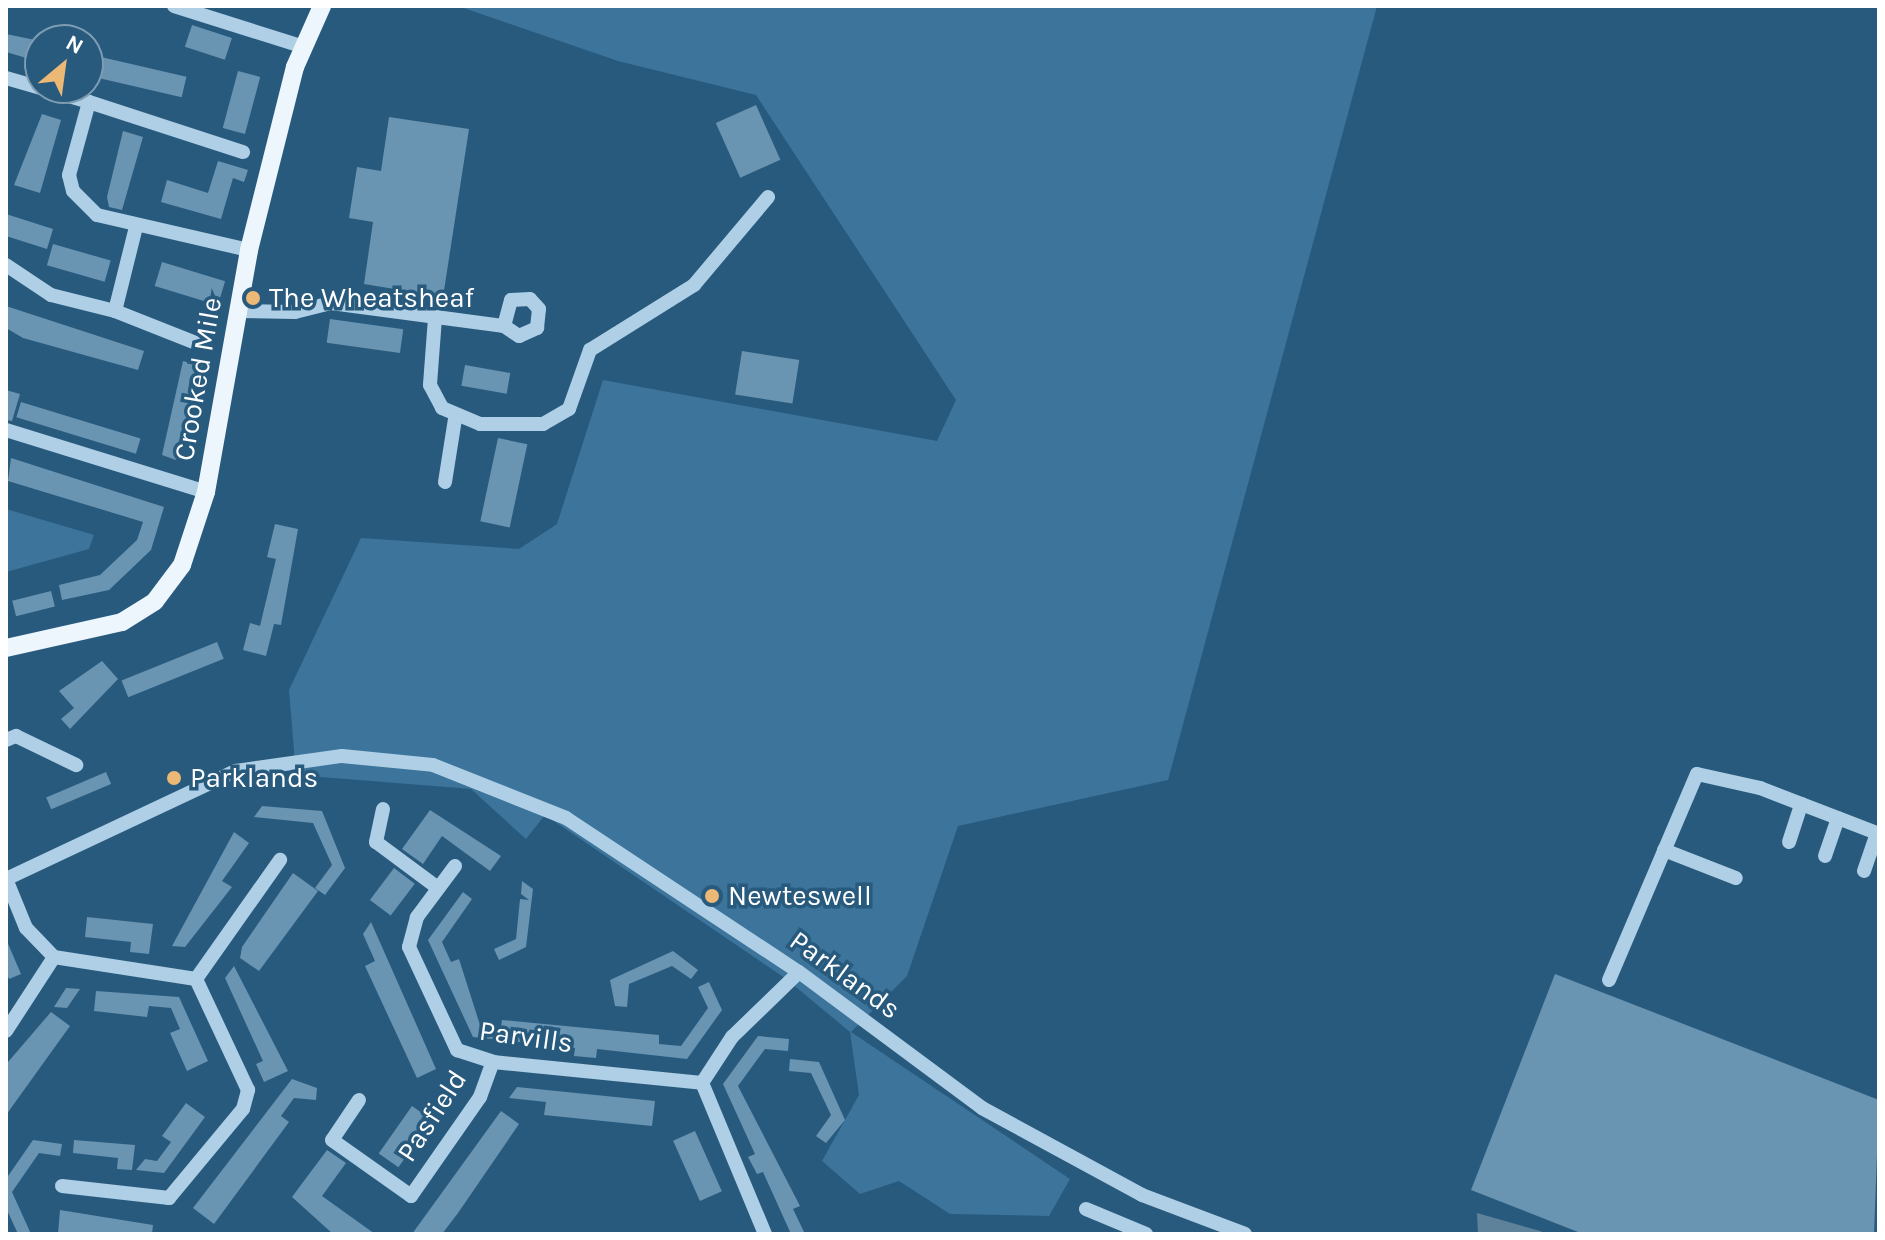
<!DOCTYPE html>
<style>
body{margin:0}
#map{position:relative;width:1885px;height:1240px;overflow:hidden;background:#285a7e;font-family:Karla,sans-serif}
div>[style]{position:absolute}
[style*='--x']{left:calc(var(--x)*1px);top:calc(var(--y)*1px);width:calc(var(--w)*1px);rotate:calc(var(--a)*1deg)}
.green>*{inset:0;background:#3c749b}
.water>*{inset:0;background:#5f829b}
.building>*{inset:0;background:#6994b2;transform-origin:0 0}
.minor>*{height:14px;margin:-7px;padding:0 7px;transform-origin:7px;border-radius:7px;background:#aecfe5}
.major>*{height:18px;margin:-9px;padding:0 9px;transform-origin:9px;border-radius:9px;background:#eef6fd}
.dots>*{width:22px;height:22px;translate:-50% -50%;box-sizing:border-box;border:4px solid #285a7e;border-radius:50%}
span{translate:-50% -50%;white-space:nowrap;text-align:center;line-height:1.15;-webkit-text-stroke:7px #285a7e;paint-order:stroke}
.poi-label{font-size:28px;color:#fff}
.left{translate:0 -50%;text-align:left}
.street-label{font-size:28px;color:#fff}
.frame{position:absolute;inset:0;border:8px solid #fff;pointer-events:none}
.north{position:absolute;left:24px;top:24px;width:80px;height:80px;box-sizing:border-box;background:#285a7e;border:2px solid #7e9cb2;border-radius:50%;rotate:29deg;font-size:22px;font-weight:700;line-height:32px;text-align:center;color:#fff}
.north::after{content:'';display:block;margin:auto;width:28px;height:36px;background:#ecb875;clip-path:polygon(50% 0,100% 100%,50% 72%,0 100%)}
</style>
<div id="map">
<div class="green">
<div style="clip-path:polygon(458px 6px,1377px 6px,1168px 780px,958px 826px,907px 976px,851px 1032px,1070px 1179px,1049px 1216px,950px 1214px,899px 1181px,860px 1194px,822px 1161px,859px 1095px,850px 1032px,785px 978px,545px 815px,526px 839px,471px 789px,296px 775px,289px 690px,361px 538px,519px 549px,557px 524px,603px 380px,937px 441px,956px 400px,756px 95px,618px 61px)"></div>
<div style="clip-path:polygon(6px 509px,94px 535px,89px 549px,6px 572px)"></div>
</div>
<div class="water">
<div style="clip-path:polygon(1477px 1213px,1540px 1231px,1546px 1234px,1478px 1234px)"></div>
</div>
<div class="building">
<div style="left:192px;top:25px;width:42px;height:23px;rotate:18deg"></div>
<div style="clip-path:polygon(6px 34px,40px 41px,40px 62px,6px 52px)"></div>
<div style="left:88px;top:54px;width:101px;height:21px;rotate:13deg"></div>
<div style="left:238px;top:71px;width:23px;height:59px;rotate:15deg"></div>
<div style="left:756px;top:105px;width:60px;height:44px;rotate:66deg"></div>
<div style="clip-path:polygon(42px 114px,61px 120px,40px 193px,14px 185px)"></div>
<div style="clip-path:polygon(389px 117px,469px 129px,443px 297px,364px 284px,373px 222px,349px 218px,357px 167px,381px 171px)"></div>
<div style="clip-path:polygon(123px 131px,143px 137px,122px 210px,109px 207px,107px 197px)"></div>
<div style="clip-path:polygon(218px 161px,248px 170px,244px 182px,233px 178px,221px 219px,161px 202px,167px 180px,208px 193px)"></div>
<div style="clip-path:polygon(6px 214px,53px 229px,47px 249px,6px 236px)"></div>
<div style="left:53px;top:244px;width:60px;height:22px;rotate:16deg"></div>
<div style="left:162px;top:262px;width:66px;height:25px;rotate:17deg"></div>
<div style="clip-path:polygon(6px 306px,144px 351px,138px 370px,23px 338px,6px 328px)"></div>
<div style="left:330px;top:319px;width:74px;height:24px;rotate:8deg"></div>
<div style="left:742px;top:351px;width:58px;height:44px;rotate:9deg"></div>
<div style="clip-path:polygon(183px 361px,204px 367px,176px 460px,162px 455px)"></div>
<div style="left:465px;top:365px;width:46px;height:21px;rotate:10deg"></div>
<div style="clip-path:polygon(6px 390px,20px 394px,12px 421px,6px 420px)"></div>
<div style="left:21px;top:402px;width:125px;height:16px;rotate:17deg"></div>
<div style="left:498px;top:438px;width:30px;height:85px;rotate:12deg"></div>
<div style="clip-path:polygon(11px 458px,164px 507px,151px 550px,109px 590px,62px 600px,59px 585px,100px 575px,137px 540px,143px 522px,8px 481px)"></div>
<div style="clip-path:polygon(275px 524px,298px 529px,281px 625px,274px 624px,266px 656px,243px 650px,250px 623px,260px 626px,276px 559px,267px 557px)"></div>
<div style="left:51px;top:591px;width:16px;height:40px;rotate:76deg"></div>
<div style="left:217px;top:642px;width:18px;height:103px;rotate:68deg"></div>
<div style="clip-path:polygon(102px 661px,118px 679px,70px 729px,61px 719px,74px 708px,59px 691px)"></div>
<div style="left:106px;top:772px;width:13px;height:65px;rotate:67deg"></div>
<div style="clip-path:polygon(262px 806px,322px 811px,345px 868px,325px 895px,315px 888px,332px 865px,313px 823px,254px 817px)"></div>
<div style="clip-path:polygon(430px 810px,501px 856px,490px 871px,442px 836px,423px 864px,402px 849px)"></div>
<div style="clip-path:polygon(234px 832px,249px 843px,222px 881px,232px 887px,185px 947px,172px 946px)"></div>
<div style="left:394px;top:868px;width:26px;height:40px;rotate:37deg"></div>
<div style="clip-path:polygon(293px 873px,318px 891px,259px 971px,240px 958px,242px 947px)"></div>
<div style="clip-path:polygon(522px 881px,533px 889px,526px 947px,499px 960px,494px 949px,516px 939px,520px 899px,529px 900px,521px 894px)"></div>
<div style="clip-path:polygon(463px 892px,472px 899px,442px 942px,451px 962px,459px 959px,480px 1025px,501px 1027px,502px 1020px,659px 1035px,659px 1044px,681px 1046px,708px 1008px,698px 987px,709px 982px,722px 1010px,687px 1059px,597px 1049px,596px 1058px,574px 1056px,575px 1048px,473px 1037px,428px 940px)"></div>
<div style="clip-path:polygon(87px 917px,153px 924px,149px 954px,130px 952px,131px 942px,85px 937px)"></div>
<div style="clip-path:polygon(371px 922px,436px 1069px,417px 1078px,365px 966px,375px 961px,363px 934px)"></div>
<div style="clip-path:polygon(6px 939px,21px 974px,9px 979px,6px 972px)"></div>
<div style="clip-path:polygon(673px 951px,698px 970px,691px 979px,672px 966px,629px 984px,627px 1007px,615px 1006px,610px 980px)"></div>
<div style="clip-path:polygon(234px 966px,288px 1071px,264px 1082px,256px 1064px,263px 1061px,225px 978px)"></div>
<div style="clip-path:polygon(1555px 974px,1879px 1100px,1874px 1234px,1583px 1234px,1471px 1190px)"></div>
<div style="clip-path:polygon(66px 988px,80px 989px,67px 1008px,54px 1007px)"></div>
<div style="clip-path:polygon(96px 991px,179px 997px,208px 1061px,187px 1071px,170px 1033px,180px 1029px,171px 1008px,149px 1006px,147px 1017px,94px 1011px)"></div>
<div style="clip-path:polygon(51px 1012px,70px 1026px,6px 1115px,8px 1062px)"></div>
<div style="clip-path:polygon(758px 1036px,789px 1039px,788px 1051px,765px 1049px,738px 1086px,800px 1206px,793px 1209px,805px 1234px,791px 1234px,763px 1172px,757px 1174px,748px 1157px,755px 1154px,723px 1084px)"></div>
<div style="clip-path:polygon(790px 1059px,819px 1062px,845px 1120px,826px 1143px,816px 1136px,831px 1115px,811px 1073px,789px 1071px)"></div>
<div style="clip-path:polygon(292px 1079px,317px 1088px,316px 1100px,294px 1098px,281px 1116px,289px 1122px,214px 1224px,193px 1208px)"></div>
<div style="clip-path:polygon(517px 1087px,655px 1101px,652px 1126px,544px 1115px,546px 1102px,509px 1098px)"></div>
<div style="clip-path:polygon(186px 1103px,205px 1117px,164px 1173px,136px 1170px,145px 1159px,157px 1161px,171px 1142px,162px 1136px)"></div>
<div style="left:412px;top:1106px;width:24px;height:58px;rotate:35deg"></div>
<div style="clip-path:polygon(501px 1111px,519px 1124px,458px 1213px,442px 1234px,412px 1234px)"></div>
<div style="left:695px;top:1131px;width:66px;height:24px;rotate:66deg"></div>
<div style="clip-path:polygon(33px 1140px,62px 1144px,60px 1156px,39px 1153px,12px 1192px,31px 1234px,18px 1234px,6px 1208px,6px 1179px)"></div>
<div style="clip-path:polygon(74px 1140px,135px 1145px,132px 1170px,117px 1169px,118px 1158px,73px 1153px)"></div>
<div style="clip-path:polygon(327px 1150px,346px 1163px,322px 1196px,375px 1234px,333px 1234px,292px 1197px)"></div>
<div style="clip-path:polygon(60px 1210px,153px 1225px,152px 1234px,58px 1234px)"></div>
</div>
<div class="minor">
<div style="--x:174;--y:6;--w:136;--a:17.5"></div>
<div style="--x:6;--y:78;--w:86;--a:16.1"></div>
<div style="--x:89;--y:102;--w:76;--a:105.3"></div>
<div style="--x:69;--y:175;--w:16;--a:76"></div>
<div style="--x:73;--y:191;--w:34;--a:45"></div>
<div style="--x:97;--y:215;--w:156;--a:13"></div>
<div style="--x:89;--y:102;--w:162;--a:18"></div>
<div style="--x:6;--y:265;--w:54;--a:33.7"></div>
<div style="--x:51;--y:295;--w:66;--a:14"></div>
<div style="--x:115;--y:311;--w:87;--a:-76"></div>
<div style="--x:115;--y:311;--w:87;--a:21.6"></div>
<div style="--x:238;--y:311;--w:57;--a:1"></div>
<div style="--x:295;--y:312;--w:37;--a:-14"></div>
<div style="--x:331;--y:303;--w:175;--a:7.6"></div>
<div style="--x:504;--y:326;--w:18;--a:34"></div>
<div style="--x:519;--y:336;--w:20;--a:-24"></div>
<div style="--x:537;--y:328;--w:19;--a:-84"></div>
<div style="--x:539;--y:309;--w:13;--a:-132"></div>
<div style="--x:530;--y:299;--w:19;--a:177"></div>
<div style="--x:511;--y:300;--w:27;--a:105"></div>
<div style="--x:435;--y:318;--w:67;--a:94.3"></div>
<div style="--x:430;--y:385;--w:26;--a:62"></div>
<div style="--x:442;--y:408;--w:41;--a:22.8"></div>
<div style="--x:480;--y:424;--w:63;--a:0"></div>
<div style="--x:543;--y:424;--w:30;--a:-30"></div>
<div style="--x:569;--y:409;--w:63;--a:-70.4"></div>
<div style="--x:590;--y:350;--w:123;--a:-32"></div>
<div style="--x:694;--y:285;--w:115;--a:-49.9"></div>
<div style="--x:6;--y:430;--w:209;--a:17.2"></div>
<div style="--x:445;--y:482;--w:64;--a:-81"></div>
<div style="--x:6;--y:740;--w:11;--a:-22"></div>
<div style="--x:16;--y:736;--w:67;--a:25.8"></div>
<div style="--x:383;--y:809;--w:34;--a:102"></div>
<div style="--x:376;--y:842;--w:77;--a:36.6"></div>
<div style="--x:1789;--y:842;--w:40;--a:-72"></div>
<div style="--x:1664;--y:850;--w:77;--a:21.3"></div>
<div style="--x:1825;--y:856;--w:40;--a:-71.1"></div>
<div style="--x:455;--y:866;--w:64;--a:126.7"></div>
<div style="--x:417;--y:917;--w:31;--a:105"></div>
<div style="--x:409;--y:947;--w:114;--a:65"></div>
<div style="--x:457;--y:1050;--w:38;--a:18"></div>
<div style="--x:493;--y:1062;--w:210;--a:5.7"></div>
<div style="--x:1864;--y:871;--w:39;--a:-71"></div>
<div style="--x:196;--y:979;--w:146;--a:-54.8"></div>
<div style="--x:1609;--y:980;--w:224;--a:-66.9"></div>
<div style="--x:1697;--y:774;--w:65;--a:12.5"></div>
<div style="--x:1760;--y:788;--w:128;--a:21.1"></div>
<div style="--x:6;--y:1031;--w:88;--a:-57"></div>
<div style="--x:359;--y:1100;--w:48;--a:124"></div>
<div style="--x:332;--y:1140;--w:97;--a:35.3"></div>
<div style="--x:411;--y:1196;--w:121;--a:-55.1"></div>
<div style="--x:480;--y:1097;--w:37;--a:-70"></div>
<div style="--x:62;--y:1186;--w:108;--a:6.4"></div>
<div style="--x:169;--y:1198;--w:116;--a:-50.3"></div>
<div style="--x:243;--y:1109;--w:20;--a:-75"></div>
<div style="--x:248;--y:1090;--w:123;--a:-115.1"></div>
<div style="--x:196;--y:979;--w:144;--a:-171.2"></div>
<div style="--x:54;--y:957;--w:40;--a:-134"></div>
<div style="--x:26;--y:928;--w:53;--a:-112.2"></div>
<div style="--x:6;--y:879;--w:254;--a:-25.2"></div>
<div style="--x:236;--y:771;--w:107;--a:-8.1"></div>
<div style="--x:342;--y:756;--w:91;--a:5.6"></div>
<div style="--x:433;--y:765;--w:143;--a:21.7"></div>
<div style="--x:566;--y:818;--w:279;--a:33.5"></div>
<div style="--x:799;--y:972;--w:228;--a:36.6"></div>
<div style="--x:982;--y:1108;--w:182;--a:28.5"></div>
<div style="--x:1142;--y:1195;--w:110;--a:20.7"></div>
<div style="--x:1086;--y:1209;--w:65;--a:22.6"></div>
<div style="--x:765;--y:1234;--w:164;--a:-112.6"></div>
<div style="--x:702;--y:1083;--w:55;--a:-56.9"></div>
<div style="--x:732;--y:1037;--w:93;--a:-44.1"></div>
</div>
<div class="major">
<div style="--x:6;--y:648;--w:119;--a:-12.6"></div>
<div style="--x:122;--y:622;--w:39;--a:-32"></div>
<div style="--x:155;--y:601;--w:45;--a:-53.1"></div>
<div style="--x:182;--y:565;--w:77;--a:-71.8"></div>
<div style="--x:206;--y:492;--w:246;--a:-79.9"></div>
<div style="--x:249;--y:250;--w:189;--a:-75.9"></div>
<div style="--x:295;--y:67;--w:67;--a:-66.1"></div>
</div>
<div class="dots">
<div style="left:253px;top:298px;background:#ecb875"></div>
<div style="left:174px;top:778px;background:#ecb875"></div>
<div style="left:712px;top:896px;background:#ecb875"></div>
</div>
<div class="poi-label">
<span class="left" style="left:269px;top:298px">The Wheatsheaf</span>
<span class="left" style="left:190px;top:778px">Parklands</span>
<span class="left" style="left:728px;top:896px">Newteswell</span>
</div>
<div class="street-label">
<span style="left:198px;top:379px;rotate:-80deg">Crooked Mile</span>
<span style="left:845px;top:975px;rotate:36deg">Parklands</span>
<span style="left:526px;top:1037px;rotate:8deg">Parvills</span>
<span style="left:432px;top:1116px;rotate:-57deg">Pasfield</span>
</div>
<div class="frame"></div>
<div class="north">N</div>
</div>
